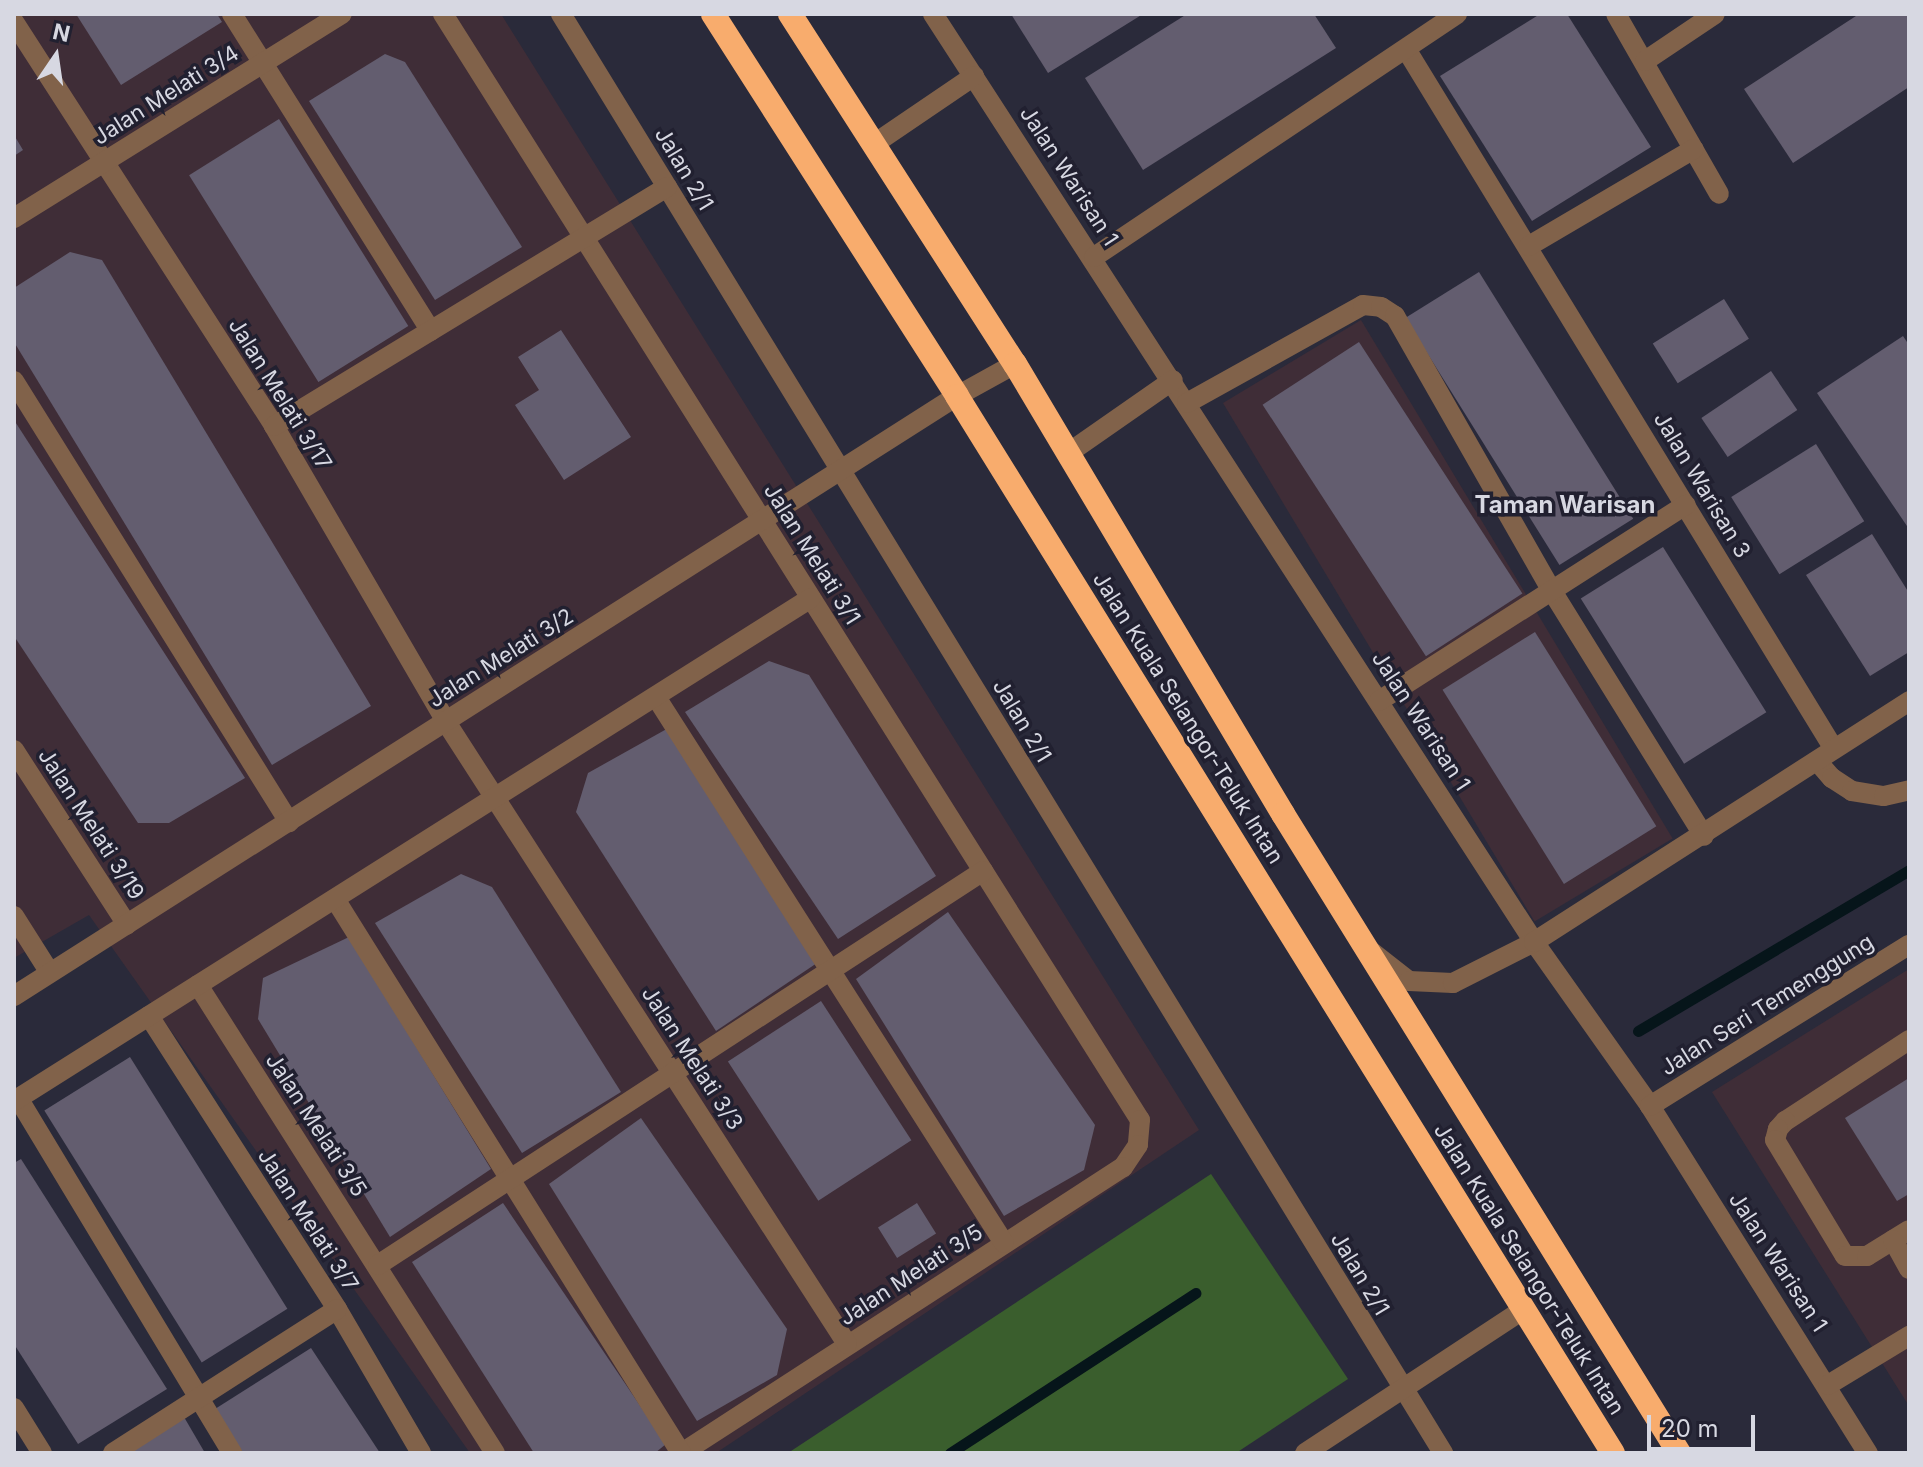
<!DOCTYPE html>
<style>
body{margin:0}
#map{position:relative;width:1923px;height:1467px;overflow:hidden;background:#2a2a3a;font-family:Inter,sans-serif}
div>[style]{position:absolute}
[style*='--x']{left:calc(var(--x)*1px);top:calc(var(--y)*1px);width:calc(var(--w)*1px);rotate:calc(var(--a)*1deg)}
.commercial>*{inset:0;background:#3f2d37;transform-origin:0 0}
.green>*{inset:0;background:#3a5e2d}
.stream>*{height:11px;margin:-5.5px;padding:0 5.5px;transform-origin:5.5px;border-radius:5.5px;background:#06151a}
.building>*{inset:0;background:#635d6f;transform-origin:0 0}
.minor>*{height:20px;margin:-10px;padding:0 10px;transform-origin:10px;border-radius:10px;background:#81624a}
.highway>*{height:24px;margin:-12px;padding:0 12px;transform-origin:12px;border-radius:12px;background:#f8ac6d}
span{translate:-50% -50%;white-space:nowrap;text-align:center;line-height:1.15;-webkit-text-stroke:7px #212030;paint-order:stroke}
.street-label{font-size:22px;color:#d7d8e2}
.neighbourhood-label{font-size:24px;color:#d7d8e2;font-weight:700}
.frame{position:absolute;inset:0;border:16px solid #d7d8e2;pointer-events:none}
.north{position:absolute;left:16px;top:16px;width:80px;height:80px;-webkit-text-stroke:6px #212030;paint-order:stroke;rotate:13deg;font-size:22px;font-weight:700;line-height:32px;text-align:center;color:#d7d8e2}
.north::after{content:'';display:block;margin:auto;width:28px;height:36px;background:#d7d8e2;clip-path:polygon(50% 0,100% 100%,50% 72%,0 100%)}
.scale{position:absolute;left:1647px;top:1415px;width:108px;height:36px;box-sizing:border-box;border:4px solid #d7d8e2;border-top:0;padding-left:10px;font-size:24px;line-height:28px;white-space:nowrap;color:#d7d8e2;-webkit-text-stroke:6px #212030;paint-order:stroke}
</style>
<div id="map">
<div class="commercial">
<div style="clip-path:polygon(14px 14px,501px 14px,1199px 1130px,716px 1453px,470px 1453px,89px 915px,14px 958px)"></div>
<div style="left:1361px;top:320px;width:605px;height:161px;rotate:59deg"></div>
<div style="clip-path:polygon(1909px 969px,1909px 1406px,1712px 1092px)"></div>
</div>
<div class="green">
<div style="clip-path:polygon(1211px 1174px,1348px 1379px,1236px 1453px,788px 1453px)"></div>
</div>
<div class="stream">
<div style="--x:1638;--y:1031;--w:315;--a:-30.7"></div>
<div style="--x:950;--y:1453;--w:293;--a:-33.1"></div>
</div>
<div class="building">
<div style="clip-path:polygon(76px 14px,217px 14px,222px 22px,121px 85px)"></div>
<div style="clip-path:polygon(1011px 14px,1143px 14px,1048px 73px)"></div>
<div style="clip-path:polygon(1187px 14px,1314px 14px,1336px 48px,1143px 170px,1085px 78px)"></div>
<div style="clip-path:polygon(1540px 14px,1567px 14px,1651px 147px,1532px 221px,1440px 76px)"></div>
<div style="clip-path:polygon(1859px 14px,1909px 14px,1909px 87px,1793px 163px,1744px 89px)"></div>
<div style="clip-path:polygon(385px 54px,405px 62px,522px 247px,435px 300px,309px 101px)"></div>
<div style="left:279px;top:119px;width:244px;height:106px;rotate:58deg"></div>
<div style="clip-path:polygon(14px 135px,23px 150px,14px 156px)"></div>
<div style="clip-path:polygon(70px 252px,102px 260px,371px 706px,272px 765px,14px 342px,14px 288px)"></div>
<div style="left:1479px;top:272px;width:291px;height:87px;rotate:58deg"></div>
<div style="left:1724px;top:299px;width:47px;height:84px;rotate:58deg"></div>
<div style="clip-path:polygon(561px 330px,631px 437px,564px 480px,515px 405px,539px 390px,518px 357px)"></div>
<div style="clip-path:polygon(1903px 336px,1909px 345px,1909px 529px,1817px 393px)"></div>
<div style="left:1359px;top:342px;width:300px;height:115px;rotate:57deg"></div>
<div style="left:1771px;top:371px;width:47px;height:84px;rotate:56deg"></div>
<div style="clip-path:polygon(14px 420px,245px 778px,169px 823px,138px 823px,14px 636px)"></div>
<div style="left:1816px;top:444px;width:91px;height:100px;rotate:58deg"></div>
<div style="clip-path:polygon(1872px 534px,1909px 593px,1909px 652px,1870px 676px,1806px 575px)"></div>
<div style="left:1663px;top:547px;width:195px;height:97px;rotate:58deg"></div>
<div style="left:1535px;top:632px;width:229px;height:109px;rotate:58deg"></div>
<div style="clip-path:polygon(769px 661px,809px 675px,936px 876px,838px 939px,685px 712px)"></div>
<div style="clip-path:polygon(672px 726px,817px 963px,716px 1031px,576px 812px,588px 773px)"></div>
<div style="clip-path:polygon(461px 874px,492px 887px,621px 1092px,522px 1153px,375px 923px)"></div>
<div style="clip-path:polygon(948px 912px,1095px 1125px,1084px 1170px,1004px 1216px,856px 979px)"></div>
<div style="clip-path:polygon(349px 937px,491px 1169px,390px 1237px,258px 1019px,263px 978px)"></div>
<div style="left:821px;top:1001px;width:166px;height:111px;rotate:57deg"></div>
<div style="left:130px;top:1057px;width:297px;height:101px;rotate:58deg"></div>
<div style="clip-path:polygon(1909px 1078px,1909px 1194px,1897px 1201px,1845px 1118px)"></div>
<div style="clip-path:polygon(641px 1118px,787px 1329px,777px 1375px,697px 1421px,549px 1184px)"></div>
<div style="clip-path:polygon(21px 1159px,167px 1389px,78px 1444px,14px 1344px,14px 1163px)"></div>
<div style="clip-path:polygon(503px 1203px,666px 1444px,655px 1453px,534px 1453px,412px 1262px)"></div>
<div style="left:917px;top:1203px;width:36px;height:46px;rotate:58deg"></div>
<div style="clip-path:polygon(311px 1348px,380px 1453px,243px 1453px,215px 1409px)"></div>
<div style="clip-path:polygon(184px 1417px,205px 1453px,122px 1453px)"></div>
</div>
<div class="minor">
<div style="--x:232;--y:14;--w:374;--a:57.9"></div>
<div style="--x:443;--y:14;--w:1307;--a:57.78"></div>
<div style="--x:1140;--y:1120;--w:25;--a:95"></div>
<div style="--x:1138;--y:1145;--w:27;--a:124"></div>
<div style="--x:1123;--y:1167;--w:526;--a:147.04"></div>
<div style="--x:561;--y:14;--w:1688;--a:58.49"></div>
<div style="--x:933;--y:14;--w:1106;--a:57.07"></div>
<div style="--x:1534;--y:942;--w:201;--a:54.7"></div>
<div style="--x:1650;--y:1106;--w:410;--a:57.9"></div>
<div style="--x:1616;--y:14;--w:207;--a:60.2"></div>
<div style="--x:14;--y:22;--w:480;--a:57.2"></div>
<div style="--x:274;--y:426;--w:342;--a:59.8"></div>
<div style="--x:446;--y:722;--w:740;--a:57.19"></div>
<div style="--x:1406;--y:49;--w:820;--a:58.56"></div>
<div style="--x:1645;--y:61;--w:84;--a:-33.9"></div>
<div style="--x:874;--y:144;--w:121;--a:-34.2"></div>
<div style="--x:14;--y:218;--w:386;--a:-31.9"></div>
<div style="--x:1529;--y:246;--w:191;--a:-30.5"></div>
<div style="--x:1094;--y:257;--w:437;--a:-33.8"></div>
<div style="--x:14;--y:381;--w:520;--a:58.05"></div>
<div style="--x:1187;--y:403;--w:201;--a:-29.1"></div>
<div style="--x:1363;--y:305;--w:18;--a:6"></div>
<div style="--x:1381;--y:307;--w:17;--a:33"></div>
<div style="--x:1395;--y:316;--w:317;--a:60.3"></div>
<div style="--x:1552;--y:591;--w:288;--a:58.2"></div>
<div style="--x:274;--y:426;--w:460;--a:-31.3"></div>
<div style="--x:1067;--y:454;--w:129;--a:-34.9"></div>
<div style="--x:656;--y:697;--w:647;--a:57.49"></div>
<div style="--x:1379;--y:701;--w:364;--a:-32.6"></div>
<div style="--x:14;--y:750;--w:208;--a:57.1"></div>
<div style="--x:1817;--y:761;--w:23;--a:49"></div>
<div style="--x:1832;--y:778;--w:24;--a:33"></div>
<div style="--x:1852;--y:791;--w:32;--a:9"></div>
<div style="--x:1884;--y:796;--w:26;--a:-13"></div>
<div style="--x:335;--y:899;--w:653;--a:58.01"></div>
<div style="--x:14;--y:916;--w:67;--a:57.7"></div>
<div style="--x:1372;--y:952;--w:47;--a:38.1"></div>
<div style="--x:1409;--y:981;--w:44;--a:2.6"></div>
<div style="--x:1453;--y:983;--w:91;--a:-26.8"></div>
<div style="--x:1534;--y:942;--w:446;--a:-32.7"></div>
<div style="--x:198;--y:985;--w:554;--a:57.6"></div>
<div style="--x:14;--y:996;--w:1118;--a:-32.47"></div>
<div style="--x:957;--y:396;--w:66;--a:-28.9"></div>
<div style="--x:149;--y:1016;--w:348;--a:57.3"></div>
<div style="--x:337;--y:1309;--w:167;--a:59.7"></div>
<div style="--x:1909;--y:1040;--w:148;--a:146.8"></div>
<div style="--x:1785;--y:1121;--w:11;--a:131"></div>
<div style="--x:1778;--y:1129;--w:11;--a:105"></div>
<div style="--x:1775;--y:1140;--w:135;--a:58.9"></div>
<div style="--x:1845;--y:1256;--w:22;--a:0"></div>
<div style="--x:1867;--y:1256;--w:49;--a:-31.8"></div>
<div style="--x:18;--y:1098;--w:415;--a:58.9"></div>
<div style="--x:14;--y:1101;--w:942;--a:-32.26"></div>
<div style="--x:1650;--y:1106;--w:305;--a:-31.9"></div>
<div style="--x:1893;--y:1240;--w:33;--a:61"></div>
<div style="--x:378;--y:1265;--w:722;--a:-33.07"></div>
<div style="--x:1828;--y:1385;--w:95;--a:-31.2"></div>
<div style="--x:14;--y:1408;--w:53;--a:58.1"></div>
<div style="--x:113;--y:1453;--w:266;--a:-32.7"></div>
<div style="--x:1305;--y:1453;--w:261;--a:-33.3"></div>
</div>
<div class="highway">
<div style="--x:713;--y:14;--w:453;--a:57.4"></div>
<div style="--x:957;--y:396;--w:1244;--a:58.18"></div>
<div style="--x:790;--y:14;--w:416;--a:57.3"></div>
<div style="--x:1015;--y:364;--w:524;--a:59.22"></div>
<div style="--x:1283;--y:814;--w:752;--a:58.21"></div>
</div>
<div class="street-label">
<span style="left:166px;top:95px;rotate:-32deg">Jalan Melati 3/4</span>
<span style="left:684px;top:169px;rotate:59deg">Jalan 2/1</span>
<span style="left:1069px;top:176px;rotate:57deg">Jalan Warisan 1</span>
<span style="left:280px;top:394px;rotate:58deg">Jalan Melati 3/17</span>
<span style="left:1702px;top:485px;rotate:59deg">Jalan Warisan 3</span>
<span style="left:812px;top:554px;rotate:58deg">Jalan Melati 3/1</span>
<span style="left:501px;top:658px;rotate:-32deg">Jalan Melati 3/2</span>
<span style="left:1188px;top:718px;rotate:58deg">Jalan Kuala Selangor-Teluk Intan</span>
<span style="left:1022px;top:721px;rotate:59deg">Jalan 2/1</span>
<span style="left:1421px;top:721px;rotate:57deg">Jalan Warisan 1</span>
<span style="left:91px;top:824px;rotate:57deg">Jalan Melati 3/19</span>
<span style="left:1767px;top:1005px;rotate:-32deg">Jalan Seri Temenggung</span>
<span style="left:692px;top:1058px;rotate:57deg">Jalan Melati 3/3</span>
<span style="left:316px;top:1125px;rotate:57deg">Jalan Melati 3/5</span>
<span style="left:308px;top:1220px;rotate:57deg">Jalan Melati 3/7</span>
<span style="left:1778px;top:1262px;rotate:57deg">Jalan Warisan 1</span>
<span style="left:1529px;top:1269px;rotate:58deg">Jalan Kuala Selangor-Teluk Intan</span>
<span style="left:1360px;top:1274px;rotate:59deg">Jalan 2/1</span>
<span style="left:911px;top:1275px;rotate:-33deg">Jalan Melati 3/5</span>
</div>
<div class="neighbourhood-label">
<span style="left:1565px;top:505px">Taman Warisan</span>
</div>
<div class="frame"></div>
<div class="north">N</div>
<div class="scale">20 m</div>
</div>
